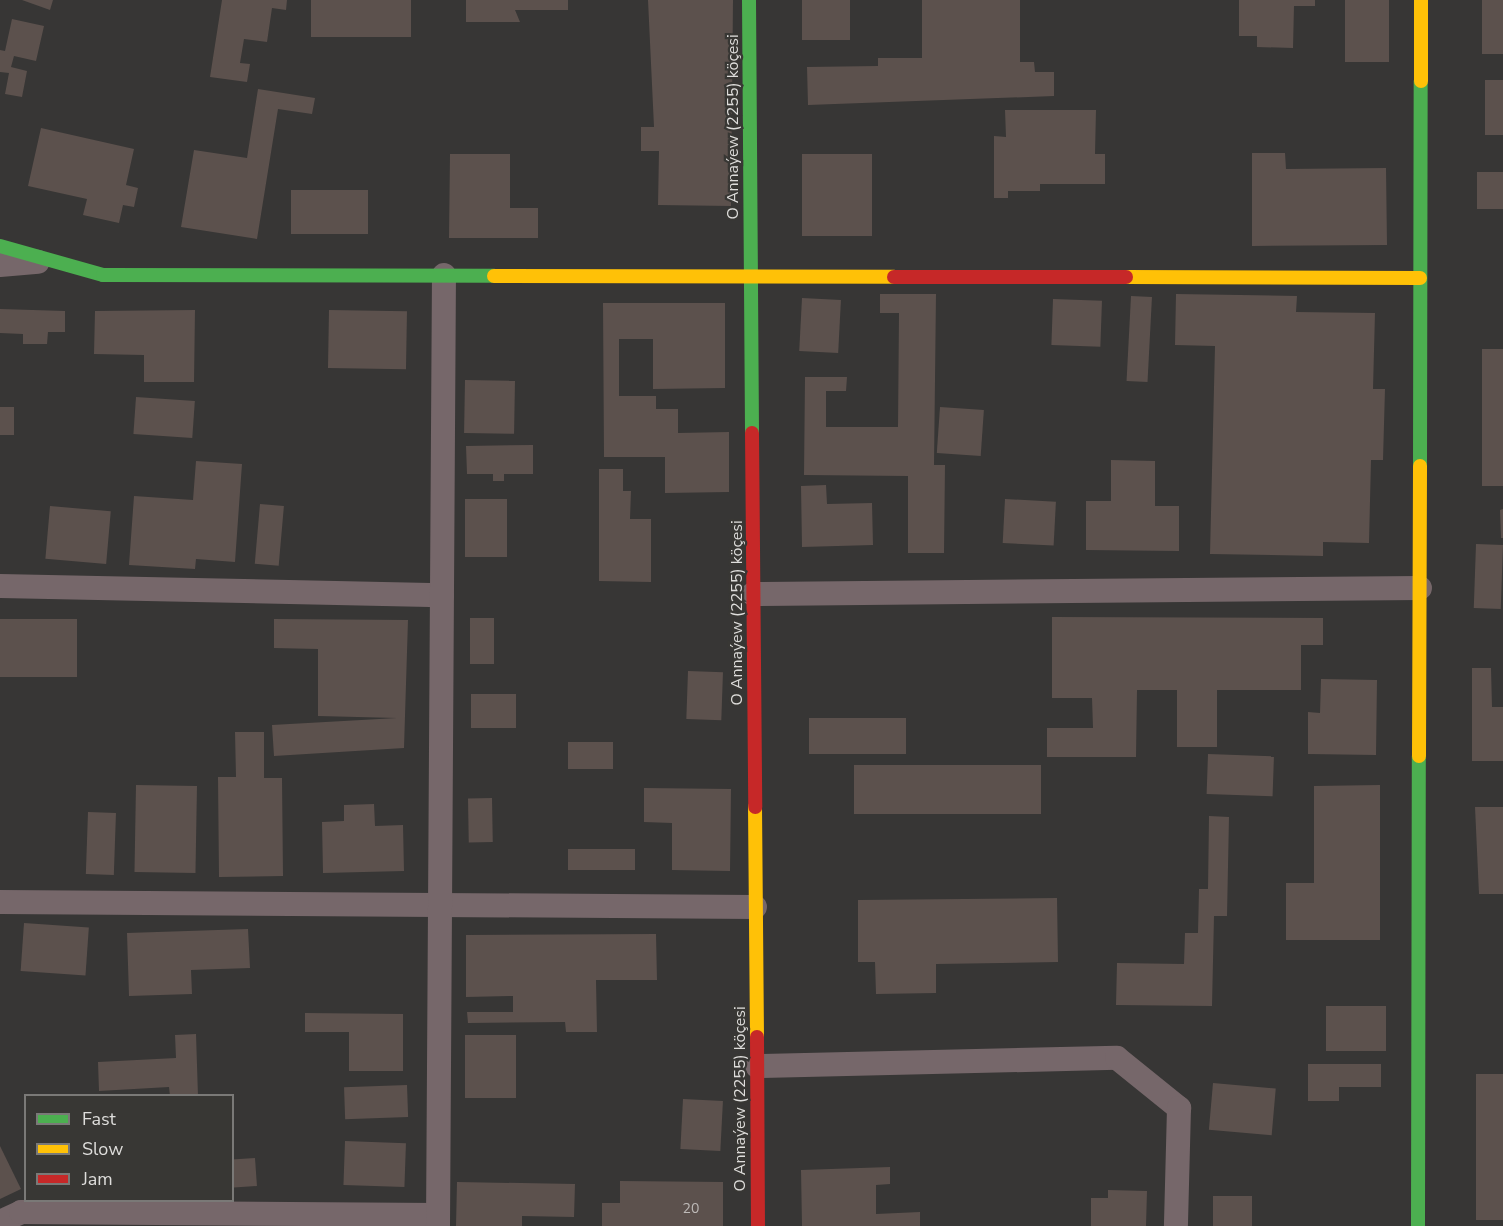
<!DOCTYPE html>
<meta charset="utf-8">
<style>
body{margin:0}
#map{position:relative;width:1503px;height:1226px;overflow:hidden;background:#373635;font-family:"Nunito Sans",sans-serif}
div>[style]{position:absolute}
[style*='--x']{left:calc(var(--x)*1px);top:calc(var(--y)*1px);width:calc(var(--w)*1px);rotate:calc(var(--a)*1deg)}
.building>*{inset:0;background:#5c514d;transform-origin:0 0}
.street>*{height:24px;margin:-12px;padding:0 12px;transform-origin:12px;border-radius:12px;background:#76676a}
.fast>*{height:14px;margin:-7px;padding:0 7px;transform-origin:7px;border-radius:7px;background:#4caf50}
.slow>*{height:14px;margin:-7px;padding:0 7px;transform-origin:7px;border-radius:7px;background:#ffc107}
.jam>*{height:14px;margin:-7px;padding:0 7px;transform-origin:7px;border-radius:7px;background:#c62828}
span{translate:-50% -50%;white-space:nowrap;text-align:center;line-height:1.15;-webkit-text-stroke:4.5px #383734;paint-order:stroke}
.number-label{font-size:14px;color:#bebab8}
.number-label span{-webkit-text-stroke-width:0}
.street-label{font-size:16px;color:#dedddb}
.legend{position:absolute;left:24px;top:1094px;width:210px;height:108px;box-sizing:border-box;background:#383734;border:2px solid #7a7977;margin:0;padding:8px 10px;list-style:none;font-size:18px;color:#dedddb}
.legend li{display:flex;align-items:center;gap:12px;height:30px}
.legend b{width:30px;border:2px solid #7a7977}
</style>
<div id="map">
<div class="building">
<div style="clip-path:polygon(22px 0,53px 0,50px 10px)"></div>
<div style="clip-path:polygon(222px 0,287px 0,286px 10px,272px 8px,267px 42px,244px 39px,240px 63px,250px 64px,247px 82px,210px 77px)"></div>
<div style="left:311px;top:0;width:100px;height:37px"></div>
<div style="clip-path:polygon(466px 0,568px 0,568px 10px,515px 10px,520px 22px,466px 22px)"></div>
<div style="clip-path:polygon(648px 0,733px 0,731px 206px,658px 205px,659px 151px,641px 151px,641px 127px,654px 127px)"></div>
<div style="left:802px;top:0;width:48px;height:40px"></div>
<div style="clip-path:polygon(922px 0,1020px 0,1020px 62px,1034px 62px,1035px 72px,1054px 72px,1054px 96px,808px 105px,807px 67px,878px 66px,878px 58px,922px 58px)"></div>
<div style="clip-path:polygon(1239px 0,1315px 0,1315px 6px,1294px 6px,1293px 48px,1257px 47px,1257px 36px,1239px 36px)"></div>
<div style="left:1345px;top:0;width:44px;height:62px"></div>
<div style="left:1482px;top:0;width:21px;height:54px"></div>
<div style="clip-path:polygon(12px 19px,44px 26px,36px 61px,14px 56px,11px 67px,27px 71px,22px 97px,5px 94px,9px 73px,0 72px,0 50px,5px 51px)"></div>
<div style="left:1485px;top:80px;width:18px;height:55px"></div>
<div style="clip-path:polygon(258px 89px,315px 98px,312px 114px,278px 109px,257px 239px,181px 227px,194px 150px,247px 158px)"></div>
<div style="clip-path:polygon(1005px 110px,1096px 110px,1095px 154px,1105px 154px,1105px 184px,1040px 184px,1040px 191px,1008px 191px,1008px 198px,994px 198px,994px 136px,1006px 137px)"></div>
<div style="clip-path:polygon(41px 128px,134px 149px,126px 185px,138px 188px,134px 207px,123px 205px,119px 223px,83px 215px,87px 199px,28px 186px)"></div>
<div style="clip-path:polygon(1252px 153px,1285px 153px,1286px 169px,1386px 168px,1387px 245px,1252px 246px)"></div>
<div style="clip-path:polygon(450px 154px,510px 154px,510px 208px,538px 208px,538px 238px,449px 238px)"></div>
<div style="left:802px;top:154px;width:70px;height:82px"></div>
<div style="left:1503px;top:172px;width:37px;height:26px;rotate:90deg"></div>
<div style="left:291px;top:190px;width:77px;height:44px"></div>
<div style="clip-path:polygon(880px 294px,936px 294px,934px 465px,945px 465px,944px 553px,908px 553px,908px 476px,804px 475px,805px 377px,847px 377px,846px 391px,826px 391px,826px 427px,898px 427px,899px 313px,880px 313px)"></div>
<div style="clip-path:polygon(1176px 294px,1297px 296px,1296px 312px,1375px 313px,1373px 389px,1385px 389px,1383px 460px,1371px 460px,1369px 543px,1323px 542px,1323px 556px,1210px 554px,1215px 346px,1175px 345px)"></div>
<div style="left:1131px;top:296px;width:21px;height:85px;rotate:3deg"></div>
<div style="left:802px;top:298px;width:39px;height:53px;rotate:3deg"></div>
<div style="left:1053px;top:299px;width:49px;height:46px;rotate:2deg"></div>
<div style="clip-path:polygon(603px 303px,725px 303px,725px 388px,653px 389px,653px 339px,619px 339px,619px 396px,656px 396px,656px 409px,678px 409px,678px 433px,729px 432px,729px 492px,665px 493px,665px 457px,604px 457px)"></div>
<div style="clip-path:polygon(0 309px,65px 311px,65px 332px,48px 332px,47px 344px,23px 344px,23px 334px,0 333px)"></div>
<div style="clip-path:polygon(195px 310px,194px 382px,144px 382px,144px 355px,94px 354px,95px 311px)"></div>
<div style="left:329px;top:310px;width:78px;height:58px;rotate:1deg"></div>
<div style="left:1482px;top:349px;width:21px;height:137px"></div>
<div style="left:465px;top:380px;width:50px;height:53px;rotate:1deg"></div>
<div style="left:136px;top:397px;width:59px;height:37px;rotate:4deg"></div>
<div style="left:0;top:407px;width:14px;height:28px"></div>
<div style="left:940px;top:407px;width:44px;height:46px;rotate:4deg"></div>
<div style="clip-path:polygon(533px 445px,533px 474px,504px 474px,504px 481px,493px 481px,493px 474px,467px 474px,466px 446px)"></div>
<div style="clip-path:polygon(1111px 460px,1155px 461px,1155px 506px,1179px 506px,1179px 551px,1086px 550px,1086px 501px,1111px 501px)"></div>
<div style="clip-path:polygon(196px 461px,242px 464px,235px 562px,196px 559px,195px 569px,129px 565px,134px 496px,193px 500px)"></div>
<div style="clip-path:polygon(599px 469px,623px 469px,623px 491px,631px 491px,630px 519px,651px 519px,651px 582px,599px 581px)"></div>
<div style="clip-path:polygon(826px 485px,827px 504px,872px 503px,873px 545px,802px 547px,801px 486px)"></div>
<div style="left:465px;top:499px;width:42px;height:58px"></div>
<div style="left:1005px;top:499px;width:51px;height:44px;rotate:3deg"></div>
<div style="left:260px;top:504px;width:24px;height:60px;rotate:5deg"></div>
<div style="left:50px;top:506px;width:61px;height:53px;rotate:5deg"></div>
<div style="clip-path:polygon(1503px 509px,1503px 538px,1501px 538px,1500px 510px)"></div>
<div style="left:1476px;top:544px;width:27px;height:64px;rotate:2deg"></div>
<div style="clip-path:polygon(1052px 617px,1323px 618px,1323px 645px,1301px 645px,1301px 690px,1217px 690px,1217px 747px,1177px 747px,1177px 690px,1137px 690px,1136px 757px,1047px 757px,1047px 728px,1093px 728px,1092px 698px,1052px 698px)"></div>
<div style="left:470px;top:618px;width:24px;height:46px"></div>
<div style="left:0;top:619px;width:77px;height:58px"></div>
<div style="clip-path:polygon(274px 619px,408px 620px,404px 748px,274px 756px,272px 725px,397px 718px,318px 716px,318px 649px,274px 648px)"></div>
<div style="clip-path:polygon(1472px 668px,1491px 668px,1492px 707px,1503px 707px,1503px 761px,1472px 761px)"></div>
<div style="left:688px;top:671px;width:35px;height:48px;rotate:2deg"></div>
<div style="clip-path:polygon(1321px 679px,1377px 680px,1376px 755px,1308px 754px,1308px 712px,1320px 713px)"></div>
<div style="left:471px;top:694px;width:45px;height:34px"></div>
<div style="left:809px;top:718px;width:97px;height:36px"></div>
<div style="clip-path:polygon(235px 732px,264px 732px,264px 778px,282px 778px,283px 876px,219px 877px,218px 777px,236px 777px)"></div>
<div style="left:568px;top:742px;width:45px;height:27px"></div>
<div style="left:1208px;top:754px;width:66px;height:40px;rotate:2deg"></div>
<div style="left:854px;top:765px;width:187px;height:49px"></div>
<div style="left:136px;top:785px;width:61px;height:87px;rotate:1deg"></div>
<div style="clip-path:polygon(1380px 785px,1380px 940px,1286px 940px,1286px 883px,1314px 883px,1314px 786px)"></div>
<div style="clip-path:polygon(644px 788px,731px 789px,730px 871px,672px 870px,672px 823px,644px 822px)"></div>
<div style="left:492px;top:798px;width:44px;height:24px;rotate:89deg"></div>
<div style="clip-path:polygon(374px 804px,375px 826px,403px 825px,404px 871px,323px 873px,322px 822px,344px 821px,344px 805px)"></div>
<div style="clip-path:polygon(1475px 807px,1503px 807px,1503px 894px,1479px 894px)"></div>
<div style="left:88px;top:812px;width:28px;height:62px;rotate:2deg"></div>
<div style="clip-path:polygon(1209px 816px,1229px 817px,1227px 916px,1214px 916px,1212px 1006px,1116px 1005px,1117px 963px,1184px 964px,1185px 933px,1198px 933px,1199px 889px,1208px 889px)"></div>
<div style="left:635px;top:849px;width:21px;height:67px;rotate:90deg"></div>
<div style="clip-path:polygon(1057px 898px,1058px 962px,936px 964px,936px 993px,876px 994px,875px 962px,858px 962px,858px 900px)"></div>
<div style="left:24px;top:923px;width:65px;height:48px;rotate:4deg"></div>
<div style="clip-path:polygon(248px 929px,250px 968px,191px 970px,192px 994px,129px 996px,127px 933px)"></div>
<div style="clip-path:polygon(656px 934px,657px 980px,596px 980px,597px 1032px,566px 1032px,565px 1022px,468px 1023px,467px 1012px,513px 1012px,513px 996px,466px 997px,466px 935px)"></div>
<div style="left:1326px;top:1006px;width:60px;height:45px"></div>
<div style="clip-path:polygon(305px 1013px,403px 1014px,403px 1071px,349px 1071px,349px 1032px,305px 1032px)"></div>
<div style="clip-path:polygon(196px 1034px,198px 1096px,170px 1096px,169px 1087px,99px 1091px,98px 1062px,176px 1058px,175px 1035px)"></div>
<div style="left:516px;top:1035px;width:63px;height:51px;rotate:90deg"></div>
<div style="clip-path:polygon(1308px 1064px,1381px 1064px,1381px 1087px,1339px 1087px,1339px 1101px,1308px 1101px)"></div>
<div style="left:1503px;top:1074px;width:146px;height:27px;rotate:90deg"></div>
<div style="left:1213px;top:1083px;width:63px;height:47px;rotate:5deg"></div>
<div style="left:407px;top:1085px;width:32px;height:63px;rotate:88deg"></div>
<div style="left:683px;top:1099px;width:40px;height:50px;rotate:3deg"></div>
<div style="left:345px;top:1141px;width:61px;height:44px;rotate:2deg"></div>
<div style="clip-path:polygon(0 1146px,21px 1189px,0 1199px)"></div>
<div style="left:255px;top:1158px;width:28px;height:23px;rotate:86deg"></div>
<div style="clip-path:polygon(890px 1167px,890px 1184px,876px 1185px,876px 1214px,920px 1212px,920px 1226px,802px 1226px,801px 1170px)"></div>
<div style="clip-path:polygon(620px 1181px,723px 1182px,723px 1226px,602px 1226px,602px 1203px,620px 1203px)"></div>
<div style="clip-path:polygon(457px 1182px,575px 1184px,574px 1217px,522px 1216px,522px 1226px,456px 1226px)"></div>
<div style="clip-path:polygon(1108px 1190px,1147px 1191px,1146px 1226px,1091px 1226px,1091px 1198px,1108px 1198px)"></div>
<div style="left:1213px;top:1196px;width:39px;height:30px"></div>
</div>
<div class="street">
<div style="--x:0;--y:265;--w:38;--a:-5"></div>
<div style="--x:0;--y:586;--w:442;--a:1.2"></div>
<div style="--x:753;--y:594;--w:667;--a:-0.52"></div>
<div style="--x:0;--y:902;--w:755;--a:0.38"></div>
<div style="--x:757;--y:1066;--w:360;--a:-1.3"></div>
<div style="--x:1117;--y:1058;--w:80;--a:38.9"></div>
<div style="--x:1179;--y:1108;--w:118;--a:91.5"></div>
<div style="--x:0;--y:1222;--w:23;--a:-25"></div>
<div style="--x:21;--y:1212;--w:417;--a:0.4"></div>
<div style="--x:438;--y:1226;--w:951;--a:-89.64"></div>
</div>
<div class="fast">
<div style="--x:749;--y:0;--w:433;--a:89.6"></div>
<div style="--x:0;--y:246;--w:107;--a:15.7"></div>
<div style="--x:103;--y:275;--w:391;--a:0.1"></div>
<div style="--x:1420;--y:466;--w:385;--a:-89.9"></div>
<div style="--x:1418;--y:1226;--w:470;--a:-89.9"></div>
</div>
<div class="slow">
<div style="--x:1421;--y:81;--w:81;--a:-90"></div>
<div style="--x:494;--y:276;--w:400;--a:0.1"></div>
<div style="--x:1126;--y:277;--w:294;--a:0.2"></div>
<div style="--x:1419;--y:756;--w:290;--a:-89.8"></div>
<div style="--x:755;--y:807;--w:230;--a:89.5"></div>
</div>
<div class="jam">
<div style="--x:894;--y:277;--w:232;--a:0"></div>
<div style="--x:752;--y:433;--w:374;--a:89.5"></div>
<div style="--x:757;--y:1037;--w:189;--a:89.7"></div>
</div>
<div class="number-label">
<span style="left:691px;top:1209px">20</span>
</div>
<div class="street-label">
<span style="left:733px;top:127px;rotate:-90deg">O Annaýew (2255) köçesi</span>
<span style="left:737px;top:613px;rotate:-90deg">O Annaýew (2255) köçesi</span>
<span style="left:740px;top:1099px;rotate:-90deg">O Annaýew (2255) köçesi</span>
</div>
<ul class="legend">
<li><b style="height:8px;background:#4caf50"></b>Fast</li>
<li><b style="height:8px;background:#ffc107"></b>Slow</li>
<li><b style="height:8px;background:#c62828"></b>Jam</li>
</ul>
</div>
